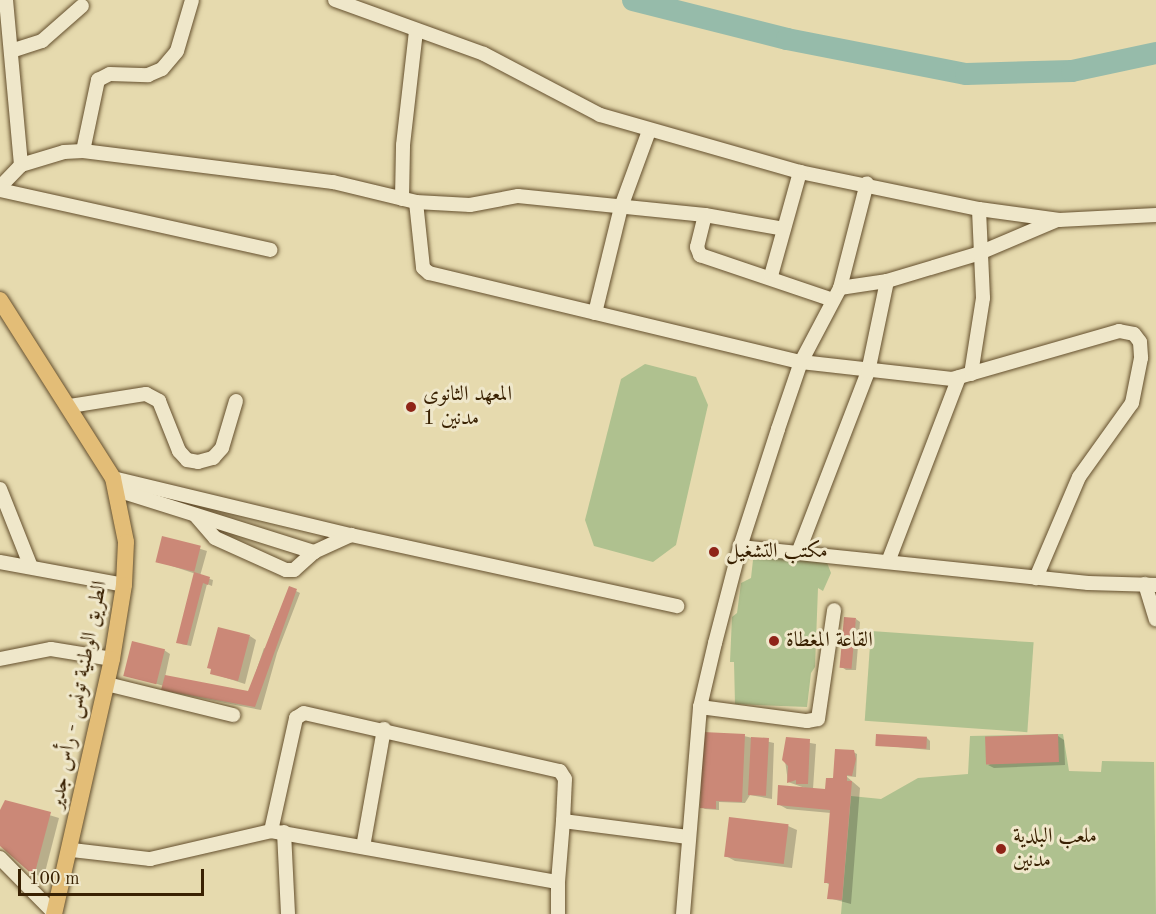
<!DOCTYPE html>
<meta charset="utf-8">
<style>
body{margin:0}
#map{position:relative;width:1156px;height:914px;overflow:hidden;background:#e6daae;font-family:"Old Standard TT",Amiri,serif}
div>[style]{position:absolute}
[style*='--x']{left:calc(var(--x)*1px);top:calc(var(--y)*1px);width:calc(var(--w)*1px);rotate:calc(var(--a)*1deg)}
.green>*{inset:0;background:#afc18f;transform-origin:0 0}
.shadow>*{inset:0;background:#0003}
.river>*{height:22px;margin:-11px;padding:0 11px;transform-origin:11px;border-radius:11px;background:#96bbaa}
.building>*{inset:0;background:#cb8877;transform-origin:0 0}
.roads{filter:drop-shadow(0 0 2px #644f2d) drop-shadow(0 0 2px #644f2d)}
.minor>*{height:14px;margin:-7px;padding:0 7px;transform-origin:7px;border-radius:7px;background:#efe7ca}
.major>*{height:16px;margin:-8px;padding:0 8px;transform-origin:8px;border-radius:8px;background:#e3bd77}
.dots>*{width:16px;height:16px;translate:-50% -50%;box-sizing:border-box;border:3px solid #efe7ca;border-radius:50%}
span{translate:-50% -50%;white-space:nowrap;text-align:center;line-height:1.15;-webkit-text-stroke:6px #efe7ca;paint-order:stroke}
.poi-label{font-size:21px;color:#392102}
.left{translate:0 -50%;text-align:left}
.street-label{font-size:21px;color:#392102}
.scale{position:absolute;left:18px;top:869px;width:186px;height:27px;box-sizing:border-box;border:3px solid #392102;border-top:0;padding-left:8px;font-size:18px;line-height:21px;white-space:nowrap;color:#392102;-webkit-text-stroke:4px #efe7ca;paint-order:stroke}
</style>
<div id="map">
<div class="green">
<div style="clip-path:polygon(645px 364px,696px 377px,708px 405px,676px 545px,653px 562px,594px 546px,585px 520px,621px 379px)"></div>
<div style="clip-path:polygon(754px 551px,826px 560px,831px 573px,823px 591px,818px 588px,815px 667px,811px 673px,807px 707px,735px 704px,734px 662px,730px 662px,732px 617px,737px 613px,741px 583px,751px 578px)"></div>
<div style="left:871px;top:631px;width:163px;height:90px;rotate:4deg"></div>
<div style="clip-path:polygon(1063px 734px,1069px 771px,1101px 772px,1102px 761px,1154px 762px,1156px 914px,841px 914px,851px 796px,881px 799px,918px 778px,968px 774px,970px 736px)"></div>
</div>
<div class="shadow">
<div style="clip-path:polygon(163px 537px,207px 551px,200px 576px,213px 580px,212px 586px,207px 584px,191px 646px,181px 644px,196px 574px,157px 561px)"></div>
<div style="clip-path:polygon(290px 588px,300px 593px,277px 653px,261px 710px,169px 692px,164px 686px,126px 675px,164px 650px,170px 654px,165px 677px,249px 692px,264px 648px,273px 651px,268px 646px,271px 632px)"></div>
<div style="clip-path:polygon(856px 619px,860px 622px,856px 670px,846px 670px,842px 667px)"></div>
<div style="clip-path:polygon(250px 636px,256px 640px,245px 684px,211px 673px)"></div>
<div style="clip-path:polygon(744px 736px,774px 743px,772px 799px,750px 795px,745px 803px,719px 802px,719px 810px,705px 809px,701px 807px)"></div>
<div style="clip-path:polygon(1058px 736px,1064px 740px,1065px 765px,994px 768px,988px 765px)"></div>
<div style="clip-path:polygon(927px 738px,930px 741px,930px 750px,877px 745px)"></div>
<div style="clip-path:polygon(788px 739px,816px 744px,813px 789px,827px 790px,842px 777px,853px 752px,857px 754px,856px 777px,846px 776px,860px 788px,851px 904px,829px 898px,830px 885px,825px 882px,831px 813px,787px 809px,778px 804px,808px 789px,788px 782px,784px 753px)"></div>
<div style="clip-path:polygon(6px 802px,59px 818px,43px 880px,0 842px,0 812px)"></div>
<div style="clip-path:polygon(788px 826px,797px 830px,792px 868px,735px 861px,726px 856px)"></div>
</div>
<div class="river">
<div style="--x:633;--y:0;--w:159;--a:14.2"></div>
<div style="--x:787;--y:39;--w:182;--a:11.1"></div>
<div style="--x:966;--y:74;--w:106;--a:-1.6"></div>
<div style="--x:1072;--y:71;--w:86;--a:-12.1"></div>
</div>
<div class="building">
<div style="left:162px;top:536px;width:40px;height:27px;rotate:14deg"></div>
<div style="clip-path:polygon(194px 572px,210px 577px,208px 585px,203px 583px,187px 645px,176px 643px)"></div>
<div style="clip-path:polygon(289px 586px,297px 589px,255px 707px,161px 690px,165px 675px,248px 691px)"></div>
<div style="left:844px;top:617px;width:12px;height:51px;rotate:5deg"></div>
<div style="clip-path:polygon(218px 627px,250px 635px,238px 681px,210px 674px,211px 669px,207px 668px)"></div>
<div style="left:132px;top:641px;width:34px;height:36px;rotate:14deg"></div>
<div style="clip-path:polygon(703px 732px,745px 734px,742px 802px,716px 801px,716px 809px,700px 808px)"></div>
<div style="left:876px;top:734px;width:51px;height:12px;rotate:3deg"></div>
<div style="left:1058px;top:734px;width:28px;height:73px;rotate:88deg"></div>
<div style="left:751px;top:737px;width:18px;height:58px;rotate:3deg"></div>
<div style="clip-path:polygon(786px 737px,810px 739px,808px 784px,796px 784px,796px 780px,787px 783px,788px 766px,782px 760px)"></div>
<div style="clip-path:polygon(835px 749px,854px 750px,856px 759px,852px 776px,847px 775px,847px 781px,852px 781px,842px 900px,827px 899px,829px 883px,824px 883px,830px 810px,777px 805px,778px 785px,825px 789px,826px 778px,833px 778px)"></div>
<div style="clip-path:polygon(5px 800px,51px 812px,34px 876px,0 846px,0 810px)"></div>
<div style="left:729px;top:817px;width:60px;height:40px;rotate:7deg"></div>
</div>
<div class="roads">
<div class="minor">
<div style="--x:6;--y:0;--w:166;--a:84.8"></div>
<div style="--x:335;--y:0;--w:158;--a:19.9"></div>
<div style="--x:484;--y:54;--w:131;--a:27.7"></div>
<div style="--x:600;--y:115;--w:208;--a:15.9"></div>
<div style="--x:800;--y:172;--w:183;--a:11.7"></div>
<div style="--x:979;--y:209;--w:81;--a:7.8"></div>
<div style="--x:1059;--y:220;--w:97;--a:-3"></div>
<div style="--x:11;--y:51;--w:33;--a:-18"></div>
<div style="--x:42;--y:41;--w:53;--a:-41.2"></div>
<div style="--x:83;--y:151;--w:73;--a:-78.1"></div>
<div style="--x:98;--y:80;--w:13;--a:-27"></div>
<div style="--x:110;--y:74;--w:38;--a:2"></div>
<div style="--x:148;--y:75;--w:15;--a:-23"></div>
<div style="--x:162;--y:69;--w:23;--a:-50"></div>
<div style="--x:177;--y:51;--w:53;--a:-73.6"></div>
<div style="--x:0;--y:187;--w:30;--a:-46"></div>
<div style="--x:21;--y:165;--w:45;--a:-16.8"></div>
<div style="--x:64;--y:152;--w:19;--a:-3"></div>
<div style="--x:83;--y:151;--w:252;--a:7.1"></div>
<div style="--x:333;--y:182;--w:85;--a:13.5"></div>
<div style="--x:416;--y:202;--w:54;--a:3.2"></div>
<div style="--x:470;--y:205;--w:49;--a:-10.6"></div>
<div style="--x:518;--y:196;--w:188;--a:5.8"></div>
<div style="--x:705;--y:215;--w:80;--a:10"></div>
<div style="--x:0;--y:190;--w:277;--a:12.5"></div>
<div style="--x:402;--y:199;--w:54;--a:-88.9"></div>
<div style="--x:403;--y:145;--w:115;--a:-83.5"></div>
<div style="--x:416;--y:202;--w:66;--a:83.9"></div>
<div style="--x:423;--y:268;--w:8;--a:40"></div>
<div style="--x:429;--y:273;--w:382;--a:13.5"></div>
<div style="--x:801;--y:362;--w:152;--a:6.4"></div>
<div style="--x:952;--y:379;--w:174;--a:-16"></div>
<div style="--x:1119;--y:331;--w:15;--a:11"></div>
<div style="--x:1134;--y:334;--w:10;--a:53"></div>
<div style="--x:1140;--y:342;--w:16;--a:86"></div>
<div style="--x:1141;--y:358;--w:46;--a:101.3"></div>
<div style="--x:1132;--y:403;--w:91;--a:125.6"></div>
<div style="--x:1079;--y:477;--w:110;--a:113.1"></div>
<div style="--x:705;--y:215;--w:33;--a:104"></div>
<div style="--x:697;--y:247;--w:9;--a:69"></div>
<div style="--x:700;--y:255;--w:140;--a:18.7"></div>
<div style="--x:771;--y:276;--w:108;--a:-74.4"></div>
<div style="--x:840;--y:288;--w:48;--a:-8.5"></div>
<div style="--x:887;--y:281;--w:94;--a:-16.7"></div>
<div style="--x:977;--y:254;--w:87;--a:-23"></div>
<div style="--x:595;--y:313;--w:109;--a:-76.2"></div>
<div style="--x:621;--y:207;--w:81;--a:-69.8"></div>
<div style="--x:971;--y:374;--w:77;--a:-81"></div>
<div style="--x:983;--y:298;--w:89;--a:-92.6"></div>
<div style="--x:70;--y:406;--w:77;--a:-9"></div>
<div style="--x:146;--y:394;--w:15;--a:28"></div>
<div style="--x:159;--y:401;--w:54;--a:68.2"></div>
<div style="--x:179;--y:451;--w:12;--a:48"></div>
<div style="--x:187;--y:460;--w:11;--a:10"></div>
<div style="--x:198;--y:462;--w:16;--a:-15"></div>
<div style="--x:213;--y:458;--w:13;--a:-48"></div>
<div style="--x:222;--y:448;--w:49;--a:-73.4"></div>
<div style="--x:113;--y:478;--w:245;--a:13.5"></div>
<div style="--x:351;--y:535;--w:334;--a:12.3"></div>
<div style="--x:0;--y:489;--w:84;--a:68.3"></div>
<div style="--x:117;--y:490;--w:207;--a:17.5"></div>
<div style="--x:195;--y:515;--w:30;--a:49"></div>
<div style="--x:215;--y:538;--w:78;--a:24.3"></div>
<div style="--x:286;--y:570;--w:8;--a:0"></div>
<div style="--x:294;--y:570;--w:27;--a:-42"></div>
<div style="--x:314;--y:552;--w:41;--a:-24.7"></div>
<div style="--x:740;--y:547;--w:350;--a:5.9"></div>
<div style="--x:1088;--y:583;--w:68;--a:1.7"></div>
<div style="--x:798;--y:553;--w:194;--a:-68.9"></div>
<div style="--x:868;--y:372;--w:93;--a:-78.2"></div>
<div style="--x:0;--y:562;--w:126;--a:10.5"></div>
<div style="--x:888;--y:562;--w:198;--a:-69"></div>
<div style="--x:1145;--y:584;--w:37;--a:73"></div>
<div style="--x:0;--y:659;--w:52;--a:-11.1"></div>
<div style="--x:51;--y:649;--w:62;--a:9.3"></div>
<div style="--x:107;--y:684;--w:130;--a:13.8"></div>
<div style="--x:700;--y:707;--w:108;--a:7.5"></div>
<div style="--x:807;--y:721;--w:11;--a:-10"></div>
<div style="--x:818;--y:719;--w:110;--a:-81.6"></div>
<div style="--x:271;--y:831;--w:116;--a:-77.5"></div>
<div style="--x:296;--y:718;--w:9;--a:-32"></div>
<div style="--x:304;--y:713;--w:262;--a:12.8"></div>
<div style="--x:560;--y:771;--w:9;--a:58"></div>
<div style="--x:565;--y:779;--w:42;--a:92.7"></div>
<div style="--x:284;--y:832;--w:82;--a:87.2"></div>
<div style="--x:363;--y:847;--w:120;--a:-79.9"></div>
<div style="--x:72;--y:850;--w:79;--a:6.6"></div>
<div style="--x:150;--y:859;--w:124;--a:-13"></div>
<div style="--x:271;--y:831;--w:291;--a:10.1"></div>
<div style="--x:558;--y:882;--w:32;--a:90"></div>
<div style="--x:0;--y:858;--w:77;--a:45.5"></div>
<div style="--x:558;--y:882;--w:61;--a:-85.3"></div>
<div style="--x:563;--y:821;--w:126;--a:7.3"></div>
<div style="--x:683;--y:914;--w:208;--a:-85.3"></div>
<div style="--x:700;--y:707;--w:66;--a:-76.8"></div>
<div style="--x:715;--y:643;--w:99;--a:-75.4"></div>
<div style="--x:740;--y:547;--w:124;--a:-72.1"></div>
<div style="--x:778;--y:429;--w:71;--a:-71.1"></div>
<div style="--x:801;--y:362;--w:84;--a:-62.2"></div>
<div style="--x:840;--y:288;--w:108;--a:-75.6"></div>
</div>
<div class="major">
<div style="--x:0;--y:300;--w:211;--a:57.6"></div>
<div style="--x:113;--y:478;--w:65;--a:78.5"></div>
<div style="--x:126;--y:542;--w:43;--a:92.7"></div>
<div style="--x:124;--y:585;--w:75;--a:99.2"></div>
<div style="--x:112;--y:659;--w:262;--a:102.8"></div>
</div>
</div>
<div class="dots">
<div style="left:411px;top:407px;background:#8f2418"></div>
<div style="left:714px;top:552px;background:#8f2418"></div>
<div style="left:774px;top:641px;background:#8f2418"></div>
<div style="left:1001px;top:849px;background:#8f2418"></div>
</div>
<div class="poi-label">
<span class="left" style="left:423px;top:407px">المعهد الثانوي<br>مدنين 1</span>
<span class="left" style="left:726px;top:552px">مكتب التشغيل</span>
<span class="left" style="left:786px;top:641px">القاعة المغطاة</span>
<span class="left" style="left:1013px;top:849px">ملعب البلدية<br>مدنين</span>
</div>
<div class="street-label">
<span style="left:79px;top:695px;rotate:-79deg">الطريق الوطنية تونس - رأس جدير</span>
</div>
<div class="scale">100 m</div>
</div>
